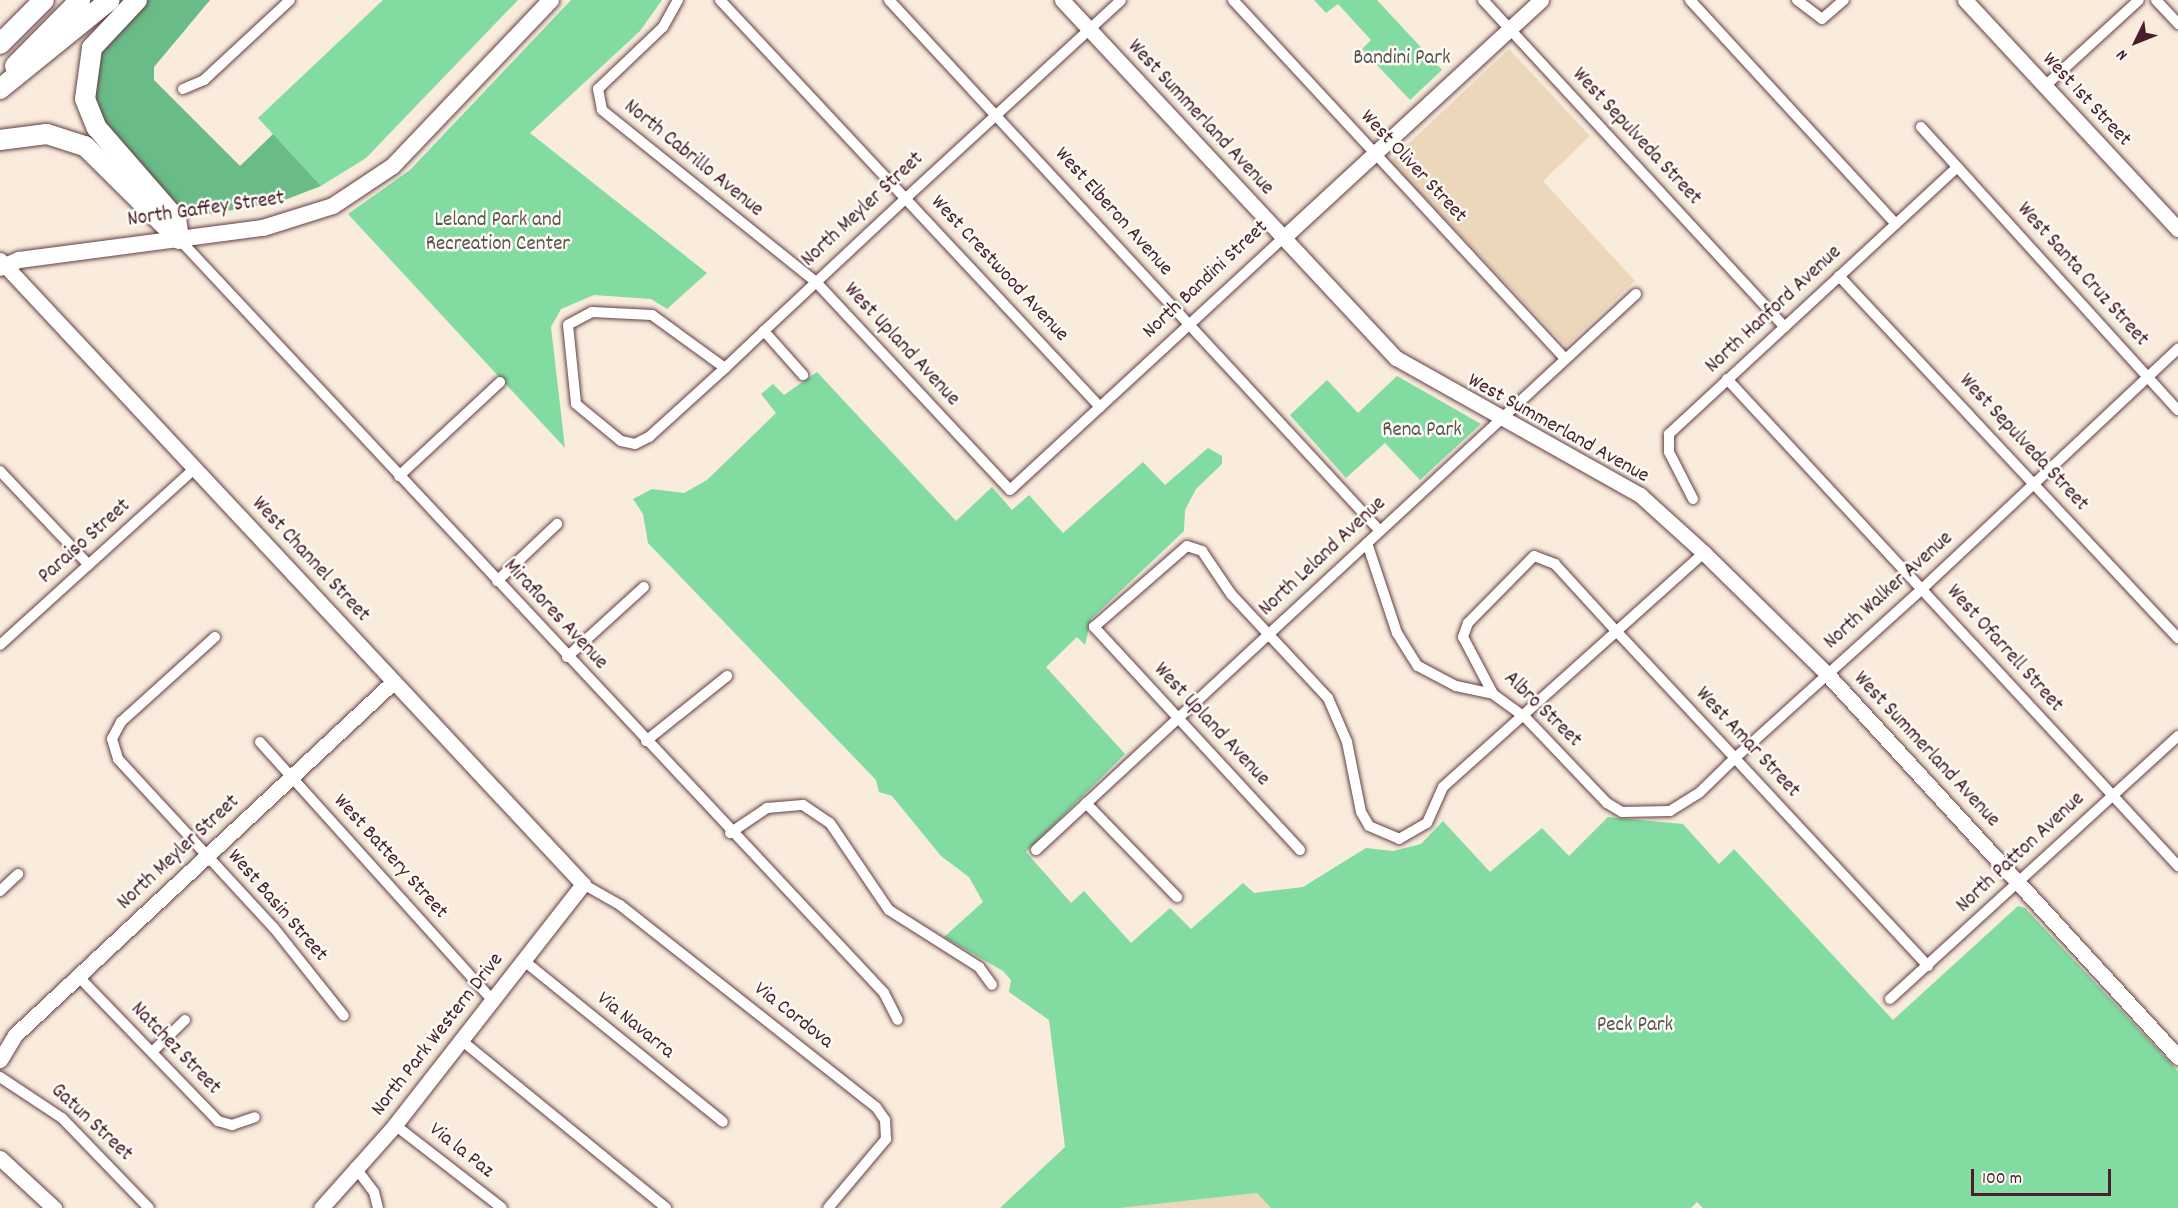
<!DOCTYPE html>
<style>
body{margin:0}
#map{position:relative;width:2178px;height:1208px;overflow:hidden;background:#f9ecdc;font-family:Dekko,sans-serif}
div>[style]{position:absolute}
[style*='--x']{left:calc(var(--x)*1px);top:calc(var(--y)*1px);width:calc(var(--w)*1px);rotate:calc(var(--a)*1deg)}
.built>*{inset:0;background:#edd7bb}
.green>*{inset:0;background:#82dba1}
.forest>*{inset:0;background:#69bb87}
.roads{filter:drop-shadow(0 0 2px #643e46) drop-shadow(0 0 2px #643e46)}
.street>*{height:10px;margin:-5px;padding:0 5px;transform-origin:5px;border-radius:5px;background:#fff}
.secondary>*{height:15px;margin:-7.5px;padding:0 7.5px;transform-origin:7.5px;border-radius:7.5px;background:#fff}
.primary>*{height:16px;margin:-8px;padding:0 8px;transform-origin:8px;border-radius:8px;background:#fff}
.highway>*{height:20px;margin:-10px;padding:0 10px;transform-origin:10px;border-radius:10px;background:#fff}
span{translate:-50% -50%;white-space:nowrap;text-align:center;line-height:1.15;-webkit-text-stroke:5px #fdfcf7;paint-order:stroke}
.park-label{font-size:21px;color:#5b574e}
.street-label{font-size:21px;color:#4a1f2b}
.north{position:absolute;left:2106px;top:12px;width:60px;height:60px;-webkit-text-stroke:4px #fdfcf7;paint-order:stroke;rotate:227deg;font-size:16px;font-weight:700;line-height:24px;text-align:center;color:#4a1f2b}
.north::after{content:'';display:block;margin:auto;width:21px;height:27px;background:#4a1f2b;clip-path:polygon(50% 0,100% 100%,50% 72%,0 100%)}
.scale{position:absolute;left:1971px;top:1169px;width:140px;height:27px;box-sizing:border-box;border:3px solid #4a1f2b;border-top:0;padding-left:8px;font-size:18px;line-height:21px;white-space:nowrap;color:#4a1f2b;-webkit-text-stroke:4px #fdfcf7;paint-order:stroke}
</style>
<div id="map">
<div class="built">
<div style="clip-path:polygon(1509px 49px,1590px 136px,1543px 181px,1635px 281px,1566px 346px,1390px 161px)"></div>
<div style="clip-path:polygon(1258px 1193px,1271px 1208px,1120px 1208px)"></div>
</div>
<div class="green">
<div style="clip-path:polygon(383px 0,518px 0,366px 158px,321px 186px,258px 118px)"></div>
<div style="clip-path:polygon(571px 0,662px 0,640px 31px,530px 133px,707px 273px,667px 309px,651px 299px,594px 295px,561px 309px,551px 327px,565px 448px,348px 214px,410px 170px)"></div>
<div style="clip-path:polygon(1314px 0,1377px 0,1442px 70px,1410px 100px,1362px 49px,1371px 40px,1338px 4px,1326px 13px)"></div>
<div style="clip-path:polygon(817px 372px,956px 521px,992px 487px,1012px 510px,1029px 495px,1063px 533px,1143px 462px,1165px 485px,1208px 448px,1222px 456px,1222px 464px,1196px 489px,1185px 510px,1184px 531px,1091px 619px,1085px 645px,1077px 637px,1046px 667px,1125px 754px,1026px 852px,1071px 903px,1084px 891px,1131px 943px,1170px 908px,1191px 929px,1243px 883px,1254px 893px,1303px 887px,1366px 848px,1393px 851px,1421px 844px,1443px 821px,1490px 872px,1542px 828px,1569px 856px,1608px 817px,1683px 824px,1719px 864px,1734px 849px,1893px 1020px,2018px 906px,2025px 908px,2178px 1071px,2178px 1208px,1703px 1208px,1697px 1202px,1691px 1208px,1271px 1208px,1257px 1193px,1120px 1208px,1000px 1208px,1065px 1147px,1049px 1020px,1009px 992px,1011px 980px,1003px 971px,944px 937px,983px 902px,969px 877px,941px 856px,892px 796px,879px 792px,876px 780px,648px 543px,643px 514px,633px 499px,652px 489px,684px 493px,707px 480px,776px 413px,761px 394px,773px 384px,784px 395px)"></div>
<div style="clip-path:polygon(1397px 376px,1481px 424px,1420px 480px,1385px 443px,1346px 478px,1290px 415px,1327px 380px,1358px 413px)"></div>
</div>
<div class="forest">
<div style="clip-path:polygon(147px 0,210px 0,154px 67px,154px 80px,240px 166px,273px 134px,321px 186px,282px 201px,193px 217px,182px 211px,107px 130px,95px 107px,93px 65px,108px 37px)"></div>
</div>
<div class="roads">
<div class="street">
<div style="--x:678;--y:0;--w:31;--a:119"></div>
<div style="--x:663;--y:27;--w:90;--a:136.4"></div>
<div style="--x:598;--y:89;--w:21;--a:79"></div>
<div style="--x:602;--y:110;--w:275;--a:38.8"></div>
<div style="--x:816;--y:282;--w:284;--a:47"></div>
<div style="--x:1010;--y:490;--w:372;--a:-42.7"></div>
<div style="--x:720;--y:0;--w:557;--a:46.96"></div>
<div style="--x:889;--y:0;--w:723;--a:47.24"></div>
<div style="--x:1233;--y:0;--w:489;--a:47.2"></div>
<div style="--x:1483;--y:0;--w:445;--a:47.3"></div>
<div style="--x:1690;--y:0;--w:304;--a:47.4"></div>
<div style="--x:1797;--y:0;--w:31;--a:37"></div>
<div style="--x:1822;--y:19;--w:29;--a:-41"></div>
<div style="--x:2156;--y:0;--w:33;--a:47"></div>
<div style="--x:2045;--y:86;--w:127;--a:-42.5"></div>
<div style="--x:183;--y:89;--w:23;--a:-23"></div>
<div style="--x:204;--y:80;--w:117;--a:-42.9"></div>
<div style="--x:1921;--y:127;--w:382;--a:47.8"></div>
<div style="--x:179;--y:239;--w:1032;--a:46.92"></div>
<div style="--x:884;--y:993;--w:30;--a:63"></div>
<div style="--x:1839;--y:276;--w:496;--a:46.9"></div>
<div style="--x:764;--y:331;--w:59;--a:48.4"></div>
<div style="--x:725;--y:368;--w:90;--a:-144"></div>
<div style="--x:652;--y:315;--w:60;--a:-177.1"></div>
<div style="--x:592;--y:312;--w:27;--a:152"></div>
<div style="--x:568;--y:325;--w:79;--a:84.2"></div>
<div style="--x:576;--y:404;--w:58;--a:39.4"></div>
<div style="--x:621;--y:441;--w:14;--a:12"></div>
<div style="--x:635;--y:444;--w:16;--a:-27"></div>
<div style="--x:649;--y:437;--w:103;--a:-42.2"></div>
<div style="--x:725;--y:368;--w:54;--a:-43.5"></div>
<div style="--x:764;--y:331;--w:195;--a:-43.1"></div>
<div style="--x:906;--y:198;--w:292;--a:-42.6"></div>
<div style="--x:1727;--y:379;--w:664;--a:47.2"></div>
<div style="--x:0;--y:471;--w:129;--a:46.6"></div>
<div style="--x:399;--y:476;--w:138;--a:-42.9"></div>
<div style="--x:1693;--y:499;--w:53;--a:-117.1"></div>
<div style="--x:1669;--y:452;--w:18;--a:-90"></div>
<div style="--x:1669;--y:434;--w:393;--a:-42.8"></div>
<div style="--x:1367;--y:543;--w:95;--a:71.6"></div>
<div style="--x:1397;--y:633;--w:39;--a:58"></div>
<div style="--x:1418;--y:666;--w:43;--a:27.8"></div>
<div style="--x:1456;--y:686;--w:38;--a:12"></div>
<div style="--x:497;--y:581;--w:83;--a:-43.5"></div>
<div style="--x:215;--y:637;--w:127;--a:137.9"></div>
<div style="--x:121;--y:722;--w:19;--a:118"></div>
<div style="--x:112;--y:739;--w:21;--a:73"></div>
<div style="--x:118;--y:759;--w:230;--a:47.3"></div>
<div style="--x:274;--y:928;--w:112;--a:51.5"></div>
<div style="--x:0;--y:645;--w:263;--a:-42.2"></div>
<div style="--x:567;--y:657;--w:104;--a:-42.3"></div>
<div style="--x:646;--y:741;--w:104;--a:-38.7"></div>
<div style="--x:260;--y:742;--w:346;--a:48"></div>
<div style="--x:1086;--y:803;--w:131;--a:45.9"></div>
<div style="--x:730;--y:833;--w:45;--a:-34"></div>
<div style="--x:767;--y:808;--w:36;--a:-5"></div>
<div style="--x:803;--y:805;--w:32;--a:34"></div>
<div style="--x:830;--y:823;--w:105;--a:55.9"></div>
<div style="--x:889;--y:910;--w:107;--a:32.3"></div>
<div style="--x:979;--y:967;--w:22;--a:54"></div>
<div style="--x:1036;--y:850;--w:818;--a:-42.82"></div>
<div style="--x:1300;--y:850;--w:304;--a:-132.7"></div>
<div style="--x:1094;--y:627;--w:123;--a:-41.1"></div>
<div style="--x:1187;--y:546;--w:16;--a:18"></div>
<div style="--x:1202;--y:551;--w:52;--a:56"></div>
<div style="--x:1231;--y:594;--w:142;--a:47"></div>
<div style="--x:1328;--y:698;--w:48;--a:66.6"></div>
<div style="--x:1347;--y:742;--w:71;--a:78.7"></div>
<div style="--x:1361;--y:812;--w:16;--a:60"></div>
<div style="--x:1369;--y:826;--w:33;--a:23"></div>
<div style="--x:1399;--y:839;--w:32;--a:-30"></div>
<div style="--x:1427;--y:823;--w:39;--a:-66"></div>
<div style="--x:1443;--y:787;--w:351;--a:-41.9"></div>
<div style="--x:583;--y:884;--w:43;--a:29.6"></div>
<div style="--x:620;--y:905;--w:326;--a:38.3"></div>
<div style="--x:876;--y:1107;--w:16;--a:55"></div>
<div style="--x:885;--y:1120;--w:19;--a:87"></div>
<div style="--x:886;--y:1139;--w:90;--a:130"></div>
<div style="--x:0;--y:891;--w:25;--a:-43"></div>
<div style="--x:523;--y:960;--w:257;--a:39"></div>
<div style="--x:1928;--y:966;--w:284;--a:-132.9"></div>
<div style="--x:1735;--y:758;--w:173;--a:-133.1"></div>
<div style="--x:1617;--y:632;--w:92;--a:-132.4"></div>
<div style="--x:1555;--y:564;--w:22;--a:-159"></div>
<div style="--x:1534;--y:556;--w:94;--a:134.6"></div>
<div style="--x:1468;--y:623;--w:15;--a:110"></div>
<div style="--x:1463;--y:637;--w:64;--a:62.2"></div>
<div style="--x:1493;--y:694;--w:39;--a:36"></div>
<div style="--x:1525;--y:717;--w:119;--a:46.4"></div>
<div style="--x:1607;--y:803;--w:17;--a:31"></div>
<div style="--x:1622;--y:812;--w:48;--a:-1.2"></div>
<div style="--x:1670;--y:811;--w:34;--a:-32"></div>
<div style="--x:1699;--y:793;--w:50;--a:-44.2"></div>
<div style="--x:1735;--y:758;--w:252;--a:-42.1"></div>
<div style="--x:1922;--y:589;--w:351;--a:-43.2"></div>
<div style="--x:78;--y:976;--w:202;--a:46"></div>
<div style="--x:218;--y:1121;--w:15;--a:16"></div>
<div style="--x:232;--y:1125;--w:24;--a:-19"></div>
<div style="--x:1890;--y:999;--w:390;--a:-42.4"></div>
<div style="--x:461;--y:1040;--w:265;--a:39.3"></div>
<div style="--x:152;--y:1052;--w:46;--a:-44.1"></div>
<div style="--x:0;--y:1077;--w:74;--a:33.5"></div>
<div style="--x:62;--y:1118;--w:125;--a:46"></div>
<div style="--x:395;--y:1125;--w:135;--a:37.8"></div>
<div style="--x:355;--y:1167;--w:31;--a:53"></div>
<div style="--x:374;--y:1192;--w:16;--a:76"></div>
</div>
<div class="secondary">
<div style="--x:1062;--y:0;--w:490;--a:47"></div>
<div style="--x:1396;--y:358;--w:280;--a:29.3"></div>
<div style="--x:1640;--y:495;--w:86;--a:42.2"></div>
<div style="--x:1704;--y:553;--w:173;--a:44.5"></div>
<div style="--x:1827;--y:674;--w:520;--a:47.5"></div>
<div style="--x:1965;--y:0;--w:313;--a:47.1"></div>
<div style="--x:1283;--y:238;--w:351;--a:-42.7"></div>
<div style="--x:0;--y:260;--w:854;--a:46.95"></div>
<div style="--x:583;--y:884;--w:306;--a:128"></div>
<div style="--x:395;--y:1125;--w:111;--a:131.7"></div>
<div style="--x:0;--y:1060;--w:29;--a:-59"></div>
<div style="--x:15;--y:1035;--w:517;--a:-43.04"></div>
<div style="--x:0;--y:1158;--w:74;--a:42.8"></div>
</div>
<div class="primary">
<div style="--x:0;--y:268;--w:21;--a:-23"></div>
<div style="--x:19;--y:260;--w:246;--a:-7.5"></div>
<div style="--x:263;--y:228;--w:73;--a:-17.4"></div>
<div style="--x:333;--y:206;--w:72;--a:-33.7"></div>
<div style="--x:393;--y:166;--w:229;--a:-46.4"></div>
</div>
<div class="highway">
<div style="--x:137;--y:0;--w:66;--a:133.2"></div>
<div style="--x:92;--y:48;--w:51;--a:97.8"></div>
<div style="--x:85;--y:99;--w:31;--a:68"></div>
<div style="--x:97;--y:128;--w:121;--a:49"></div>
<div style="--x:176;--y:219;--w:20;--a:81"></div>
<div style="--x:0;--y:44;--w:62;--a:-45"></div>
<div style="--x:15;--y:66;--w:93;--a:-45.4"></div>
<div style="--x:0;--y:89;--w:141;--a:-39"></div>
<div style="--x:0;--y:140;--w:47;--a:-7.3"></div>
<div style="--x:47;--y:134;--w:40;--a:18"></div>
<div style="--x:85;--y:146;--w:132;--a:44.7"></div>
</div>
</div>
<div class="park-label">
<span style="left:1402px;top:59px">Bandini Park</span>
<span style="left:498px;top:233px">Leland Park and<br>Recreation Center</span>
<span style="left:1422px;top:431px">Rena Park</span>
<span style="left:1635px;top:1026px">Peck Park</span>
</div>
<div class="street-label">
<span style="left:2086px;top:100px;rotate:47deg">West 1st Street</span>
<span style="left:1200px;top:118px;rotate:47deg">West Summerland Avenue</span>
<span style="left:1636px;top:137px;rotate:47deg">West Sepulveda Street</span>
<span style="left:693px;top:159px;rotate:39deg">North Cabrillo Avenue</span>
<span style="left:1413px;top:167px;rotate:47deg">West Oliver Street</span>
<span style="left:206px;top:210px;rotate:-8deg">North Gaffey Street</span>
<span style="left:863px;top:210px;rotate:-43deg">North Meyler Street</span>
<span style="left:1113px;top:212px;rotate:48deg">West Elberon Avenue</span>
<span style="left:999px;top:269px;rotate:47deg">West Crestwood Avenue</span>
<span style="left:2082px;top:275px;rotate:48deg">West Santa Cruz Street</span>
<span style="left:1206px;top:280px;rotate:-43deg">North Bandini Street</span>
<span style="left:1774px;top:310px;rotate:-43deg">North Hanford Avenue</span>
<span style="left:901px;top:345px;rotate:47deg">West Upland Avenue</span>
<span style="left:1558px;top:429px;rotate:29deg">West Summerland Avenue</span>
<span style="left:2023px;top:443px;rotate:47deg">West Sepulveda Street</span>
<span style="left:85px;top:542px;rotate:-42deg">Paraiso Street</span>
<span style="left:1323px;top:557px;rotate:-43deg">North Leland Avenue</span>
<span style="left:310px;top:560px;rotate:47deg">West Channel Street</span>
<span style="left:1889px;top:591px;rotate:-42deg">North Walker Avenue</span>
<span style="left:555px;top:615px;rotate:47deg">Miraflores Avenue</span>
<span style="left:2004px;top:649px;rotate:48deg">West Ofarrell Street</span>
<span style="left:1542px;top:710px;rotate:44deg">Albro Street</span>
<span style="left:1211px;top:725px;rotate:47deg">West Upland Avenue</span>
<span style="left:1747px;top:743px;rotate:47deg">West Amar Street</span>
<span style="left:1926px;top:750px;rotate:47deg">West Summerland Avenue</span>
<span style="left:179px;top:853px;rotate:-43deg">North Meyler Street</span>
<span style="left:2021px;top:853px;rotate:-43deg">North Patton Avenue</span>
<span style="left:390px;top:857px;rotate:48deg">West Battery Street</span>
<span style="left:277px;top:906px;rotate:49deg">West Basin Street</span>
<span style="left:793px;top:1016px;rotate:38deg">Via Cordova</span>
<span style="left:635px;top:1026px;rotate:39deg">Via Navarra</span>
<span style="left:438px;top:1035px;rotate:-52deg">North Park Western Drive</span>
<span style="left:175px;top:1049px;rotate:46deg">Natchez Street</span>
<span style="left:91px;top:1123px;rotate:43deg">Gatun Street</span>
<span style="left:461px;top:1151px;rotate:38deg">Via la Paz</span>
</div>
<div class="north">N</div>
<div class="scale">100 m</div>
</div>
